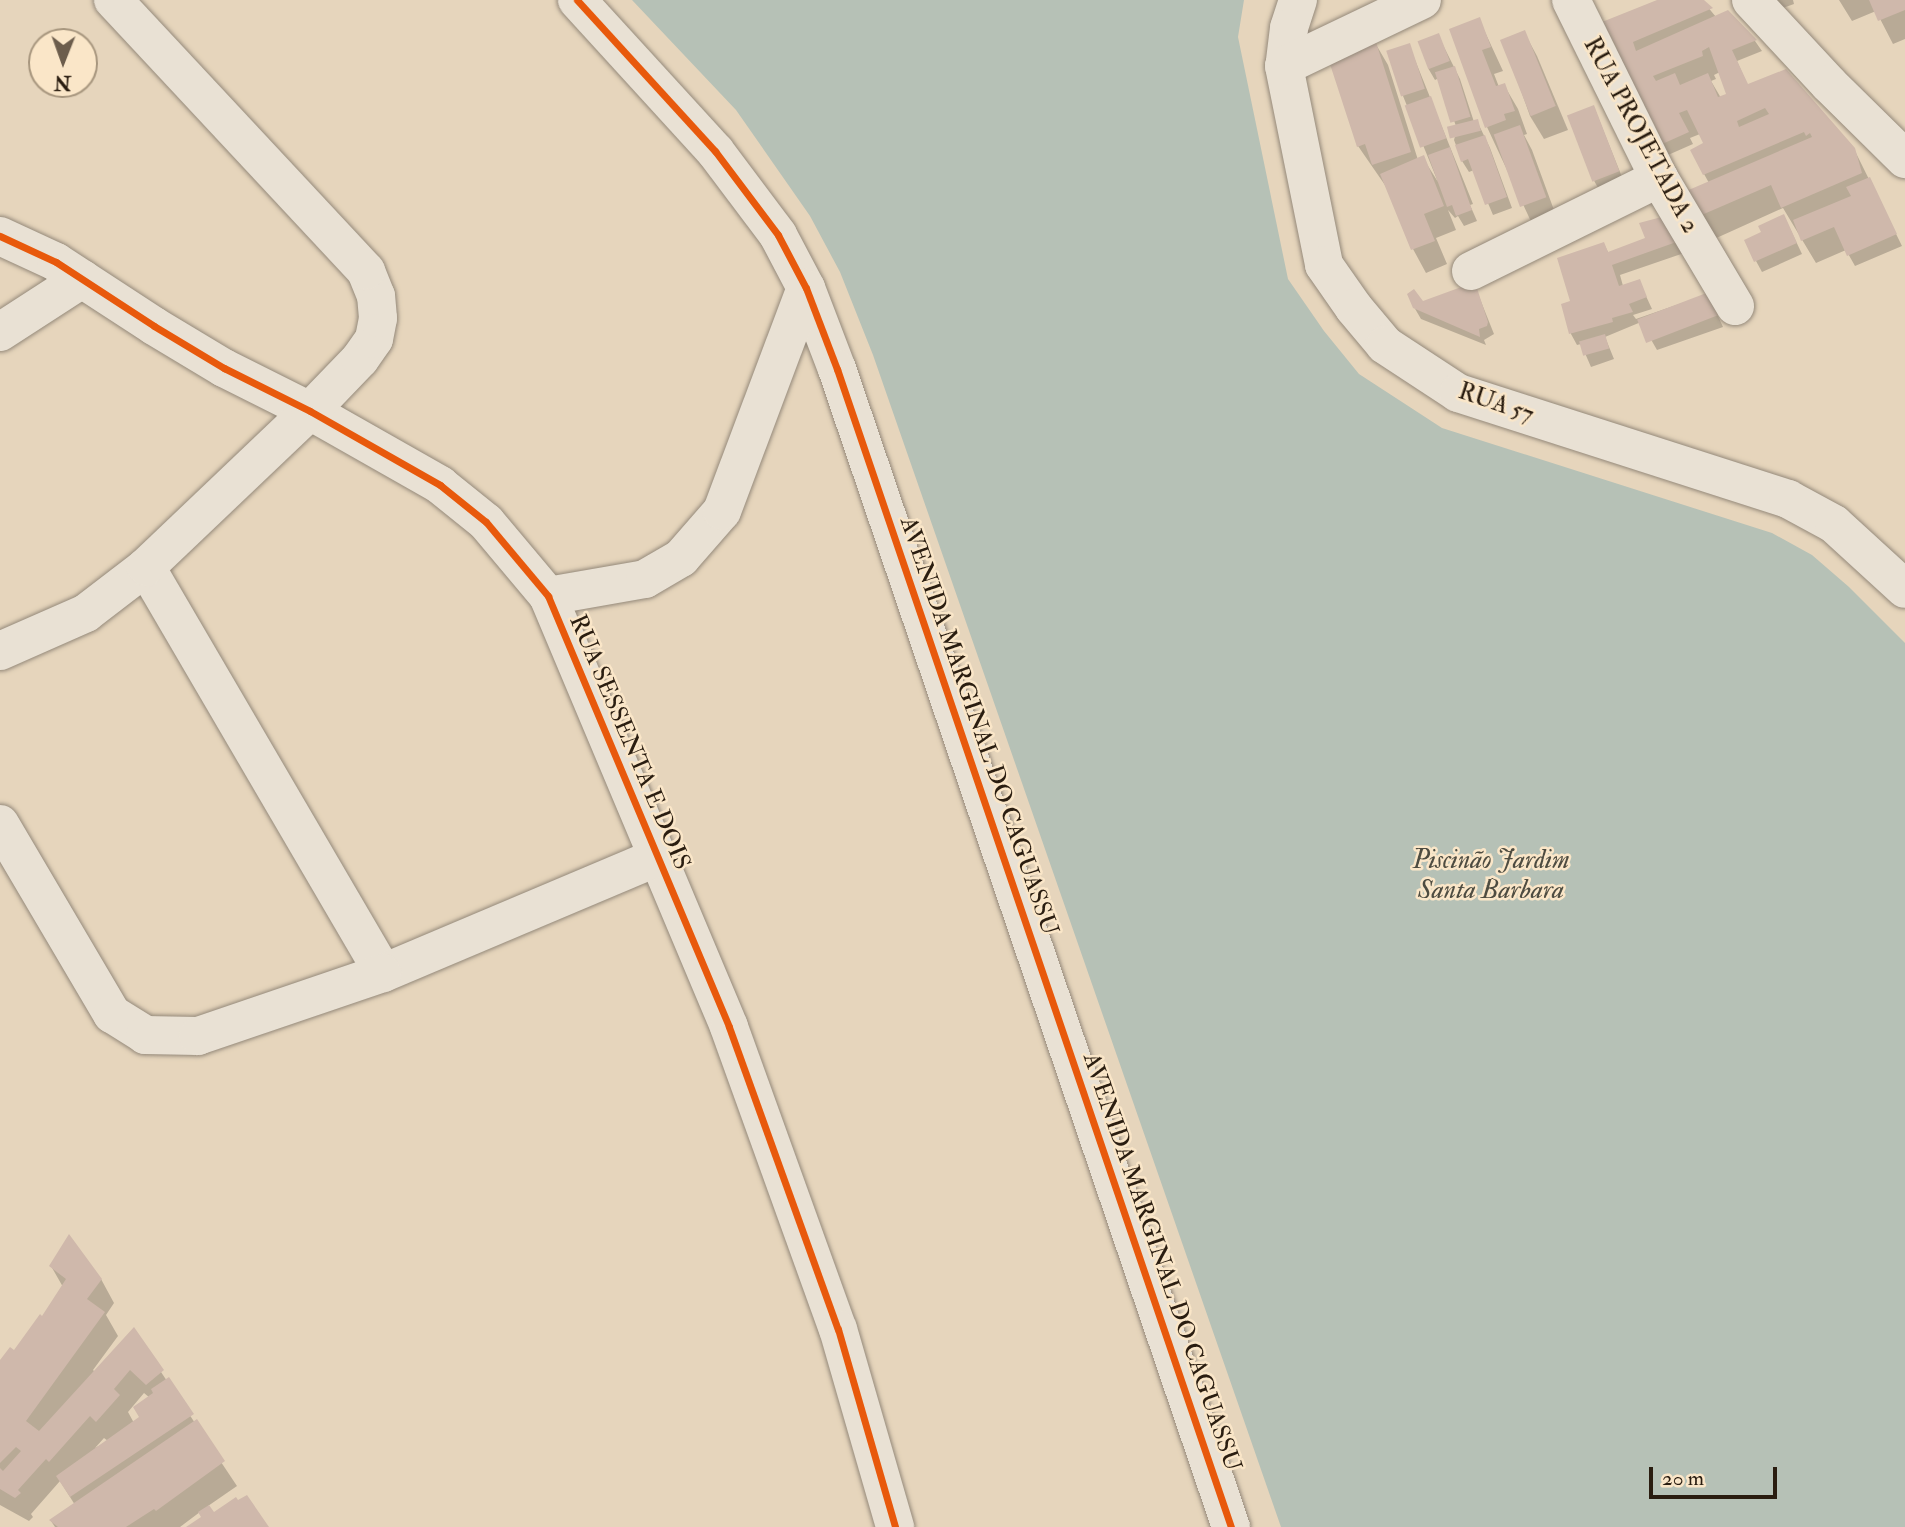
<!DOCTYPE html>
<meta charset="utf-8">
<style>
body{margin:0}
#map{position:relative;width:1905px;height:1527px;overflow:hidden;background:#e6d5bc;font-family:"IM FELL Double Pica",serif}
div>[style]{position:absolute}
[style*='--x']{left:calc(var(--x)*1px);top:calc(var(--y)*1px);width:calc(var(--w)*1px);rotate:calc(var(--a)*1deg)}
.water>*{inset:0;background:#b6c1b6}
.shadow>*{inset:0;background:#0003}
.building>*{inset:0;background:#cfb8ab;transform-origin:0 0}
.roads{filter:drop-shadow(0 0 2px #94897a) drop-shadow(0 0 2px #94897a)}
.minor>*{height:38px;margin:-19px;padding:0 19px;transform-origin:19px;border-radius:19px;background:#e9e1d4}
.cycleway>*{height:7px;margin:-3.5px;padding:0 3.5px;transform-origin:3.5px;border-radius:3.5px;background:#e8590c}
span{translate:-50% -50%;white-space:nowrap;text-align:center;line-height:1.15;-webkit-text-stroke:5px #fae6c8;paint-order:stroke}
.street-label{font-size:24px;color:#2a1d10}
.water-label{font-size:26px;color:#4e4c41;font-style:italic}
.north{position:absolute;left:28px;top:28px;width:70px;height:70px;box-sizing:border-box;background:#fae6c8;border:2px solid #a7967e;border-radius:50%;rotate:181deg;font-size:19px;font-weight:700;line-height:28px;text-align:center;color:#2a1d10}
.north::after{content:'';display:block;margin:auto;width:24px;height:32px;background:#6c5d4c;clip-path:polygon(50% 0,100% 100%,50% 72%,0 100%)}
.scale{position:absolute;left:1649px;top:1467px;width:128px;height:32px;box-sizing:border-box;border:4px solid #2a1d10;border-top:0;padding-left:9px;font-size:21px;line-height:24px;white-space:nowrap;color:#2a1d10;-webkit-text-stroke:5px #fae6c8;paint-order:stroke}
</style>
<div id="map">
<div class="water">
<div style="clip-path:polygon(632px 0,1244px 0,1238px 37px,1288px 279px,1324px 331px,1359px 374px,1442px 428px,1772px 533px,1812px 555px,1849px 587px,1905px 643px,1905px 1527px,1281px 1527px,873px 355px,840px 272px,810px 216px,736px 110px)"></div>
</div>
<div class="shadow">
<div style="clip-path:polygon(evenodd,1662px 0,1702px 0,1716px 17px,1727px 12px,1755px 41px,1762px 51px,1737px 61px,1748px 86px,1854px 149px,1902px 246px,1855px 266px,1846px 250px,1816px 263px,1783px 208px,1712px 240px,1699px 216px,1709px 183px,1704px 174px,1705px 144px,1700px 134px,1690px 138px,1693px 144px,1668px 155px,1604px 23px,1662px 0,1720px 72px,1728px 95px,1721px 98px,1711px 81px,1716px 79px,1714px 75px,1720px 72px)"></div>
<div style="clip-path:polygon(1771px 0,1793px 0,1794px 4px,1777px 10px)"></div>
<div style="clip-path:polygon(1839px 0,1905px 0,1905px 39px,1893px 44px,1876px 11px,1852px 21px)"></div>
<div style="clip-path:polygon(1479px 19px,1503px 71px,1494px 74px,1499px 87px,1504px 85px,1518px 109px,1527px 134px,1524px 135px,1532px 150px,1558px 221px,1535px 230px,1487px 127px)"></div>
<div style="clip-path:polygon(1524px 32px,1537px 56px,1568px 130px,1544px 139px,1530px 116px,1503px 40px)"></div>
<div style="clip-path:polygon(1438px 35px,1460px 79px,1474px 122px,1477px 121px,1490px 148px,1512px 208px,1493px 215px,1474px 170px,1469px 172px,1462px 161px,1454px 140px,1457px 129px,1439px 78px,1435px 80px,1428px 68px)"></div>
<div style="clip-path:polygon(1374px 41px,1388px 65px,1418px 160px,1423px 158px,1438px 182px,1403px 96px,1409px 45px,1473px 204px,1470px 205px,1477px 221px,1464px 226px,1458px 216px,1455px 218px,1448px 210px,1456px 230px,1436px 238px,1447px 264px,1426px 273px,1413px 249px,1387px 188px,1358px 146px)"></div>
<div style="clip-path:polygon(1594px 107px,1624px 182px,1600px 191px,1593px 179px)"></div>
<div style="clip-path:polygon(1784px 216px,1802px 254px,1762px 272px,1756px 261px,1763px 233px)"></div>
<div style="clip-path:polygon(1668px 217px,1687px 252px,1620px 275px,1623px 286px,1639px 281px,1652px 309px,1633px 315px,1636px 319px,1708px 294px,1723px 327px,1657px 350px,1641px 322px,1605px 337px,1614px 359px,1591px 367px,1581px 344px,1577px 345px,1571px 334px,1563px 305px,1572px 302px,1604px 244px,1609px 254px,1648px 239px)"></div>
<div style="clip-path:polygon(1474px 284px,1494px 334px,1484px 340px,1486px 345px,1421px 319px,1414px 307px)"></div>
<div style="clip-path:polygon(evenodd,51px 1266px,101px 1279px,114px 1303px,106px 1315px,118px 1336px,93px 1370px,95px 1372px,133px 1330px,237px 1486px,208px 1506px,213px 1514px,267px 1527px,189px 1527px,204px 1518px,200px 1512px,180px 1527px,55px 1527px,51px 1521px,75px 1505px,60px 1481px,31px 1514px,33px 1517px,29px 1521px,0 1505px,0 1363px,14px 1352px,43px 1319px,63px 1287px,51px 1266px,144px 1393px,150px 1398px,141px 1418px,134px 1423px,128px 1412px,144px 1393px,51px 1266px,104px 1438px,108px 1441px,95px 1448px,104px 1438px)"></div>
</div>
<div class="building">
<div style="clip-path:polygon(evenodd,1657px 0,1704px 0,1713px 8px,1633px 42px,1636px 51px,1728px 10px,1757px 40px,1732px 50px,1748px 84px,1786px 69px,1855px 148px,1862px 173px,1781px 208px,1771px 185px,1697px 217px,1684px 192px,1812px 137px,1810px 133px,1806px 136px,1804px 132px,1703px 175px,1690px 150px,1703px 143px,1687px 110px,1679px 113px,1689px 132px,1660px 145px,1602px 22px,1657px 0,1709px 47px,1726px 94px,1718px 97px,1708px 73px,1680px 85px,1675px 73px,1656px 81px,1653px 76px,1703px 56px,1702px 51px,1709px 47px,1657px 0,1765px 108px,1769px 114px,1739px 127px,1737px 121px,1765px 108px)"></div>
<div style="clip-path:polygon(1869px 0,1905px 0,1905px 10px,1878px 21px)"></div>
<div style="clip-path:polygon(1480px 17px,1491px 47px,1482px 50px,1496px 86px,1505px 83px,1515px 111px,1504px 114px,1506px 120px,1485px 128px,1449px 29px)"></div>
<div style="left:1525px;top:30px;width:82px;height:27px;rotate:68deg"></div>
<div style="left:1439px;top:33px;width:30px;height:23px;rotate:69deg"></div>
<div style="clip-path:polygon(1375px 39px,1411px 152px,1372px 165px,1365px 144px,1357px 147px,1327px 55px)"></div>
<div style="left:1410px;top:43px;width:48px;height:25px;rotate:72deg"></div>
<div style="left:1455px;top:66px;width:53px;height:21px;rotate:73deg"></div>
<div style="left:1431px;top:96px;width:45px;height:28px;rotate:70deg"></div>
<div style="left:1594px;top:105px;width:71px;height:29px;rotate:69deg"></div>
<div style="left:1478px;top:119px;width:12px;height:32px;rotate:76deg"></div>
<div style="left:1520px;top:125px;width:77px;height:28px;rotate:70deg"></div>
<div style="clip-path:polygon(1485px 135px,1507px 197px,1485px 205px,1468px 159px,1461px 162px,1455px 145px)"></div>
<div style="clip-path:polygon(1450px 147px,1472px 210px,1456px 216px,1452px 205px,1447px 207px,1428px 155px)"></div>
<div style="clip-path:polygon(1424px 155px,1444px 206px,1424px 214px,1435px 241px,1411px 250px,1380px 174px)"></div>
<div style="clip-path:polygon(1870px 177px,1897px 234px,1847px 256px,1834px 227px,1801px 241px,1793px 220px,1851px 196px,1846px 187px)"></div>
<div style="clip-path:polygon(1784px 214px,1797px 243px,1754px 262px,1744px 240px,1761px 232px,1758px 226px)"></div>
<div style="clip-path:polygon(1669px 215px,1682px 240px,1612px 265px,1619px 286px,1640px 279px,1647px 297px,1629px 304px,1633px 312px,1612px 318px,1613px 322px,1569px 334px,1561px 304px,1570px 301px,1557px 258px,1604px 242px,1608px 252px,1645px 238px,1639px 223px)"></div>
<div style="clip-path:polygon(1475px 282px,1488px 322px,1487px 326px,1479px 329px,1480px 337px,1413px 308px,1407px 294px,1414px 289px,1423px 301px)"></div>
<div style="left:1709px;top:292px;width:25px;height:77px;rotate:69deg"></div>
<div style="left:1605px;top:334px;width:15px;height:27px;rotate:74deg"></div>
<div style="clip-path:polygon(69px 1234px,102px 1279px,87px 1299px,105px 1312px,26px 1421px,39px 1431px,134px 1327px,164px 1370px,146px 1385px,130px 1370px,114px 1389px,120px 1395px,96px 1422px,90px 1416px,49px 1462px,46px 1459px,18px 1490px,21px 1493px,15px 1498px,0 1489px,0 1468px,3px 1471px,21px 1451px,16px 1447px,0 1463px,0 1360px,10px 1347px,14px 1350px,40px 1314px,42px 1316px,66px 1279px,49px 1266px)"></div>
<div style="clip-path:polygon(169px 1377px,194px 1414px,70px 1497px,56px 1476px,139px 1417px,133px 1407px,153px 1393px,151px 1389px)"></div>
<div style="clip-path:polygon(197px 1419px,225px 1461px,156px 1511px,154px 1509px,126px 1527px,58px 1527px,49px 1520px)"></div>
<div style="clip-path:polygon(247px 1495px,269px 1527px,186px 1527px,201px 1517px,198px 1512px,209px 1505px,214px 1512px,236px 1497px,238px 1500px)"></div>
</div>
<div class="roads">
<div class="minor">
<div style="--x:577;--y:0;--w:205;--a:47.6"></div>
<div style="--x:715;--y:151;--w:105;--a:53.1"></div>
<div style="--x:778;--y:235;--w:60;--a:62.2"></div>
<div style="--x:806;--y:288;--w:87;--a:69.1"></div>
<div style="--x:837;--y:369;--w:1223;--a:71.21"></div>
<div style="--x:1298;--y:0;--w:29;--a:108"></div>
<div style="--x:1289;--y:28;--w:38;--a:97"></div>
<div style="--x:1284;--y:66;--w:203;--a:78.6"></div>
<div style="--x:1324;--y:265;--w:52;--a:55.1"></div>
<div style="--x:1354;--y:308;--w:48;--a:50"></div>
<div style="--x:1385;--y:345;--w:87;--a:33.3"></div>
<div style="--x:1458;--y:393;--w:347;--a:17.8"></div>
<div style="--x:1788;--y:499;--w:52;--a:28.5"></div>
<div style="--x:1834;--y:524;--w:96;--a:42.5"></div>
<div style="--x:1571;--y:0;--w:199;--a:63.7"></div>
<div style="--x:1659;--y:178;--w:149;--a:59.3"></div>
<div style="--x:1751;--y:0;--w:115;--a:47.1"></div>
<div style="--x:1829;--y:84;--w:107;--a:44.6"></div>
<div style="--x:1284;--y:66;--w:153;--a:-25.6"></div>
<div style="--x:0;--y:236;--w:62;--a:24.9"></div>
<div style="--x:56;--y:262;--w:117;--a:33.1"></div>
<div style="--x:154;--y:326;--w:82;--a:31"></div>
<div style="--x:224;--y:368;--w:96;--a:26.6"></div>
<div style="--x:310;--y:411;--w:150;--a:29.6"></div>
<div style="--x:440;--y:485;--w:59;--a:38.8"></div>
<div style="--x:486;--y:522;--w:97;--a:50"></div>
<div style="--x:548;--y:596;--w:467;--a:67.2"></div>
<div style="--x:729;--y:1027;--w:321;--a:70.2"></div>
<div style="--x:838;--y:1329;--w:206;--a:73.9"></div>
<div style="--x:1471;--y:271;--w:210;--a:-26.3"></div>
<div style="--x:0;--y:332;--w:98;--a:-32.9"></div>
<div style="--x:146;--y:567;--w:470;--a:59.7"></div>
<div style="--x:383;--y:973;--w:298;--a:-22.9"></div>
<div style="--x:548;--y:596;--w:98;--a:-9.9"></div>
<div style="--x:645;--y:579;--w:42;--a:-30.3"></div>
<div style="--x:681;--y:558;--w:62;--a:-48.9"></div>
<div style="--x:722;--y:511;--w:238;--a:-69.4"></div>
<div style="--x:0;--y:651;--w:94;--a:-23.8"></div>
<div style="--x:86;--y:613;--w:76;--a:-37.5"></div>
<div style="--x:146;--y:567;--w:226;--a:-43.6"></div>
<div style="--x:310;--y:411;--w:72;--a:-46.1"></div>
<div style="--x:360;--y:359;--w:24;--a:-55"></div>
<div style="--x:374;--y:339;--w:21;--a:-79"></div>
<div style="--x:378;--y:318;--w:22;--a:-95"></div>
<div style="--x:376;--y:296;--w:27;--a:-112"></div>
<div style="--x:366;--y:271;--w:371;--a:-133"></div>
<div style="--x:0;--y:824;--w:221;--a:59.5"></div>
<div style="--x:112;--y:1014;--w:39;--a:32"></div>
<div style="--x:145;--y:1035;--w:53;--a:1.1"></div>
<div style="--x:198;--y:1036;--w:195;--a:-18.8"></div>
</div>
</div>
<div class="cycleway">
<div style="--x:577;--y:0;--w:205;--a:47.6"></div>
<div style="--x:715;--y:151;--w:105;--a:53.1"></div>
<div style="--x:778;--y:235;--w:60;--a:62.2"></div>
<div style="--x:806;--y:288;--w:87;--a:69.1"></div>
<div style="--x:837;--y:369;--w:1223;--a:71.21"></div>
<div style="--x:0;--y:236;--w:62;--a:24.9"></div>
<div style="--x:56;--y:262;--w:117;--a:33.1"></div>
<div style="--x:154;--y:326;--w:82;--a:31"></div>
<div style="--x:224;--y:368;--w:96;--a:26.6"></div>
<div style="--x:310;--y:411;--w:150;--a:29.6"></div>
<div style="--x:440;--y:485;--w:59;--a:38.8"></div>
<div style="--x:486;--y:522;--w:97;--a:50"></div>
<div style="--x:548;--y:596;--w:467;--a:67.2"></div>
<div style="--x:729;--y:1027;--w:321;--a:70.2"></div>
<div style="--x:838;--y:1329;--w:206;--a:73.9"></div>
</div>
<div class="street-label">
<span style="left:1641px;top:135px;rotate:62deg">RUA PROJETADA 2</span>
<span style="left:1496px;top:403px;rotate:19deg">RUA 57</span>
<span style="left:979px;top:726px;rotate:71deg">AVENIDA MARGINAL DO CAGUASSU</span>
<span style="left:630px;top:742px;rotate:67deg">RUA SESSENTA E DOIS</span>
<span style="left:1162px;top:1262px;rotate:71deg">AVENIDA MARGINAL DO CAGUASSU</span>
</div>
<div class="water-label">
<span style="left:1491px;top:876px">Piscinão Jardim<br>Santa Barbara</span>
</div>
<div class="north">N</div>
<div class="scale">20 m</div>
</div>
